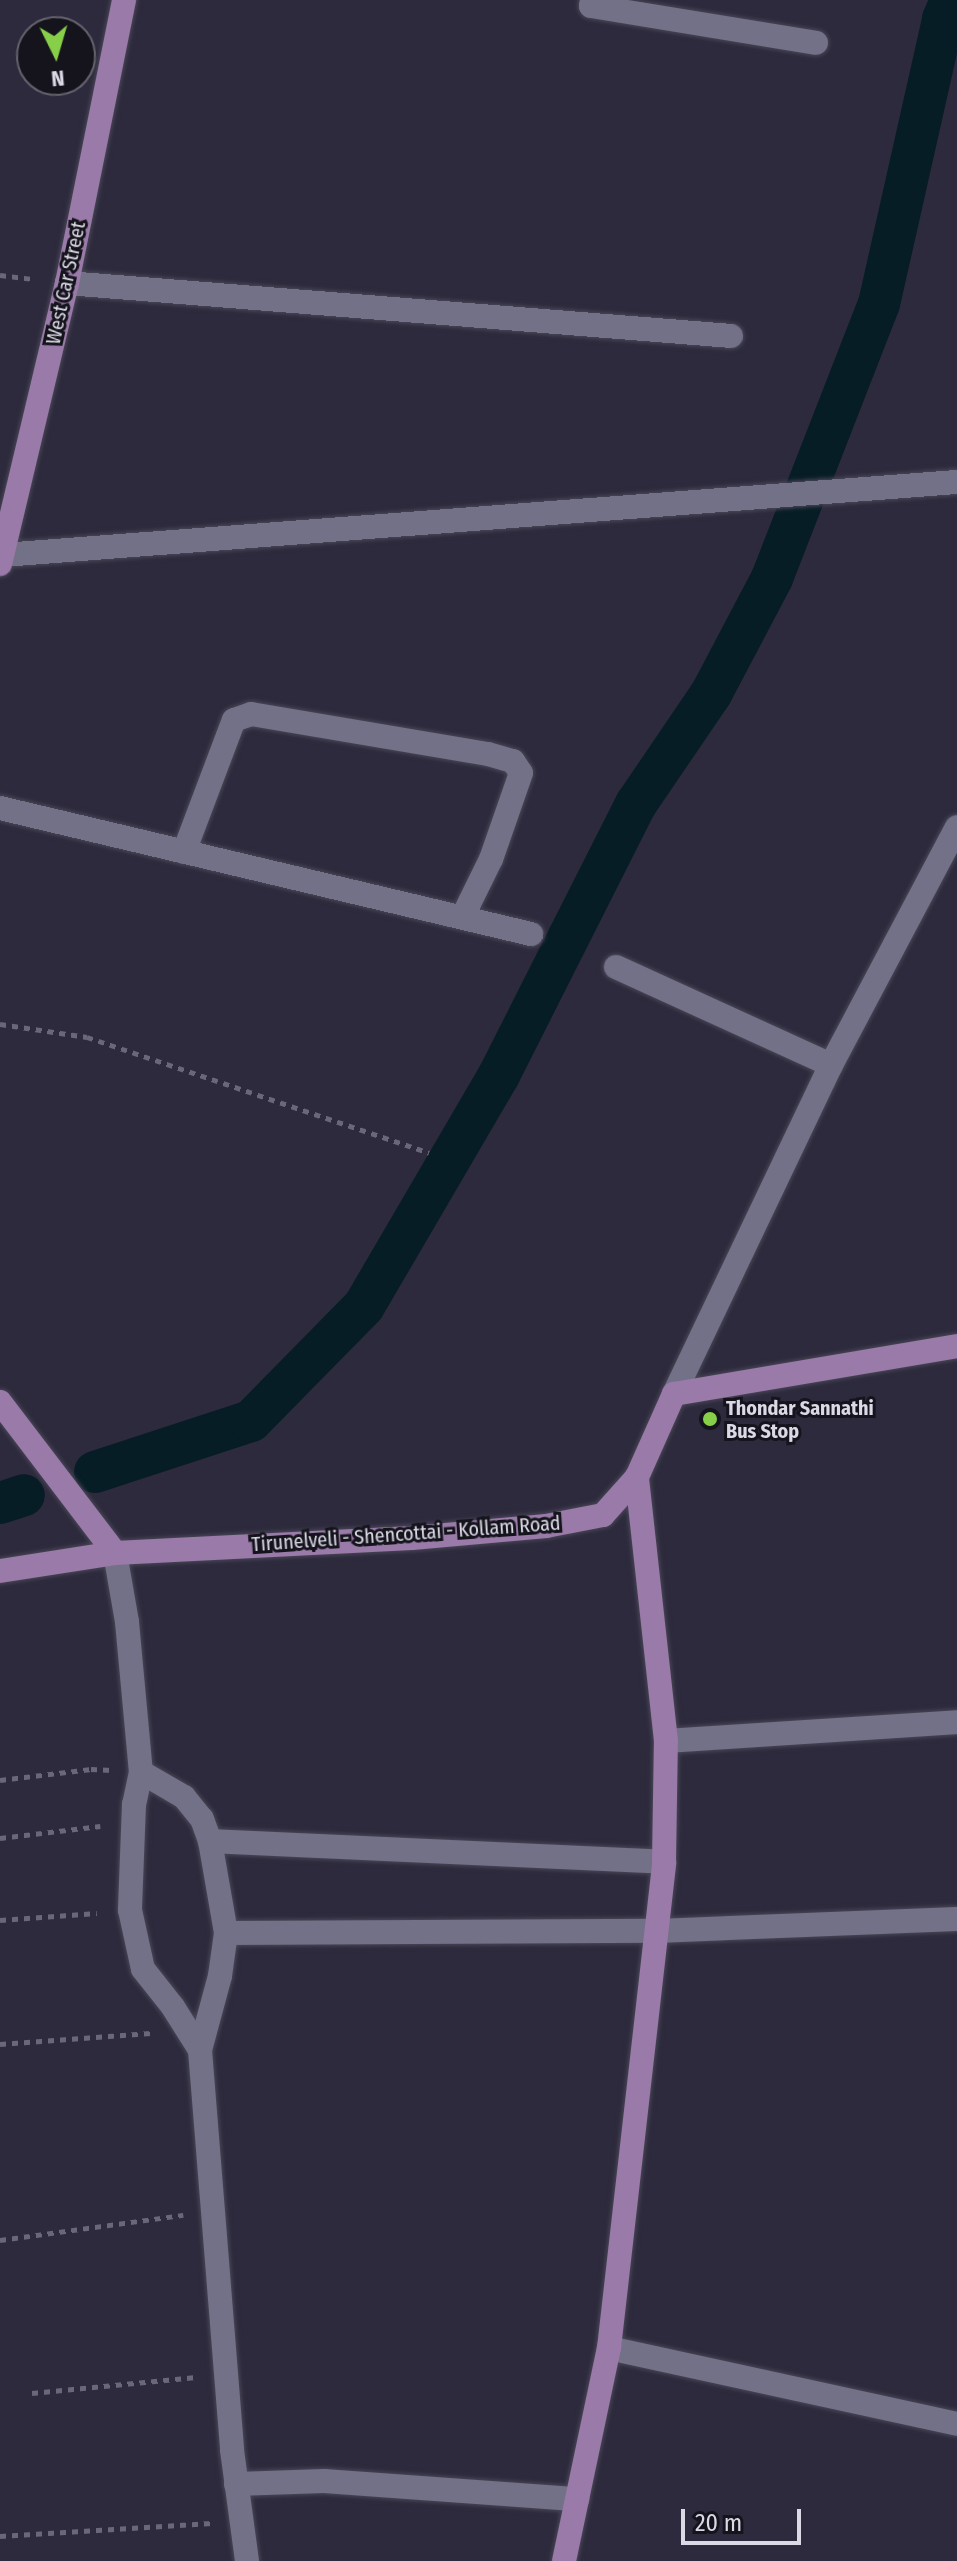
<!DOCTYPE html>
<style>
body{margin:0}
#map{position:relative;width:957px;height:2561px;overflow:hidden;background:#2d2a3d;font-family:"Fira Sans Condensed",sans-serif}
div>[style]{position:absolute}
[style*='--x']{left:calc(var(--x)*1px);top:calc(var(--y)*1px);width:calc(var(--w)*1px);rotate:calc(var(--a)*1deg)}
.canal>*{height:42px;margin:-21px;padding:0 21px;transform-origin:21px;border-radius:21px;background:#071d26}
.path>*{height:5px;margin-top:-2.5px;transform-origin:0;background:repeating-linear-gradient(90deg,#696778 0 6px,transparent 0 12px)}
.roads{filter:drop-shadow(0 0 2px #484656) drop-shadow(0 0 2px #484656)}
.minor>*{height:24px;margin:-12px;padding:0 12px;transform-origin:12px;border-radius:12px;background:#737187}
.major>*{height:24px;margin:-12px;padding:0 12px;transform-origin:12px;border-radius:12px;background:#9a7aa8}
.dots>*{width:22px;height:22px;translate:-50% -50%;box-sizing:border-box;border:4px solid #15141d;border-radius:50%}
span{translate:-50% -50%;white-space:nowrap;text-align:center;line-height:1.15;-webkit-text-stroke:6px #15141d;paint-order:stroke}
.street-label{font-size:20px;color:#dad9e5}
.poi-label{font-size:20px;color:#dad9e5;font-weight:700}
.left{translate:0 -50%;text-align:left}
.north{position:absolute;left:16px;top:16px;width:80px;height:80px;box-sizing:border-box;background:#15141d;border:2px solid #64636d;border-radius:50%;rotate:175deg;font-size:22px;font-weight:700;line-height:32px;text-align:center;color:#dad9e5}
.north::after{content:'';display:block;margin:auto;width:28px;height:36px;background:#88cf49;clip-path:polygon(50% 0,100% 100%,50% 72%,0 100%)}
.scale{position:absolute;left:681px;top:2509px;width:120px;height:36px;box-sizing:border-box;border:4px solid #dad9e5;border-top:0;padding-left:10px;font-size:24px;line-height:28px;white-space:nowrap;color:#dad9e5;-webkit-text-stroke:6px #15141d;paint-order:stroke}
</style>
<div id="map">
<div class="canal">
<div style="--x:95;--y:1472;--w:164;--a:-18.1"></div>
<div style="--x:251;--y:1421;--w:161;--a:-45.5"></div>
<div style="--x:364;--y:1306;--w:268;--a:-59.7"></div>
<div style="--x:499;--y:1075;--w:304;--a:-63.2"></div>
<div style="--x:636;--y:804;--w:135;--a:-55.8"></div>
<div style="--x:712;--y:692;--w:129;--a:-62.2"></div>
<div style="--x:772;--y:578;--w:294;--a:-68.7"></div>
<div style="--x:879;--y:304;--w:292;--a:-77.3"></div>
<div style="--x:943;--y:19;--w:21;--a:-67"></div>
<div style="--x:0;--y:1503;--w:25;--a:-18"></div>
</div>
<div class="path">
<div style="--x:0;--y:275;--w:34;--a:7"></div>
<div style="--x:0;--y:1024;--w:88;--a:8.5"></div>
<div style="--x:87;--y:1037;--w:361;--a:18.7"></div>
<div style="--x:0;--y:1780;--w:92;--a:-6.9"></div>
<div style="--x:91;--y:1769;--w:21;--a:3"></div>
<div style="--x:0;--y:1838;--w:101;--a:-6.8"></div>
<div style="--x:0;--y:1920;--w:97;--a:-4.1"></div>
<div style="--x:0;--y:2044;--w:151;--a:-4.2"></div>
<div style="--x:0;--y:2240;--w:185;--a:-7.8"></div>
<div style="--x:32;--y:2393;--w:165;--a:-5.6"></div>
<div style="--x:0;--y:2536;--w:212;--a:-3.5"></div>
</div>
<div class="roads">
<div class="minor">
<div style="--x:592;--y:0;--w:6;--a:99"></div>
<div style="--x:591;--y:6;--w:228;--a:9.3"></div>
<div style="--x:67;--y:283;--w:666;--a:4.56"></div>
<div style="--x:3;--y:555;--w:957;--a:-4.38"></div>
<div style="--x:0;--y:808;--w:546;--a:13.35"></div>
<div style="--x:184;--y:852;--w:141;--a:-69.3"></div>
<div style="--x:234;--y:720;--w:18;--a:-19"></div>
<div style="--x:251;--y:714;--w:240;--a:9.6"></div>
<div style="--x:488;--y:754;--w:26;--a:16"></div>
<div style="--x:513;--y:761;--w:14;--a:56"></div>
<div style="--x:521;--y:773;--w:91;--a:109.2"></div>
<div style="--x:491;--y:859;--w:64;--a:116.2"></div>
<div style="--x:616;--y:967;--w:236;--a:24.5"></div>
<div style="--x:674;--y:1394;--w:365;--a:-64.5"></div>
<div style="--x:831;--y:1065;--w:269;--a:-62.1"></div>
<div style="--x:115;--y:1553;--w:70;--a:80.1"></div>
<div style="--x:127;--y:1622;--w:151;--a:84.7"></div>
<div style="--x:141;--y:1772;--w:33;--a:102"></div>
<div style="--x:134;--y:1804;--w:106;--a:92.2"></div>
<div style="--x:130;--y:1910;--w:60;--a:77.6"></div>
<div style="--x:143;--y:1969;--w:48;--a:51.7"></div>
<div style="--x:173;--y:2007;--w:51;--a:57.9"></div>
<div style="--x:200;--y:2050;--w:401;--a:85.4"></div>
<div style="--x:232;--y:2450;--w:112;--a:82.3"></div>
<div style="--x:666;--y:1741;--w:292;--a:-3.7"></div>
<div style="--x:141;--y:1772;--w:50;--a:30.2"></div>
<div style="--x:184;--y:1797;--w:28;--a:51"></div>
<div style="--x:202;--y:1819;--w:23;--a:70"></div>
<div style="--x:210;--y:1841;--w:93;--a:80.1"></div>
<div style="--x:210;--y:1841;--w:454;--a:2.6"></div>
<div style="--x:200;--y:2050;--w:77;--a:-74.9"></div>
<div style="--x:220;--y:1976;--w:43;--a:-82.1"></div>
<div style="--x:226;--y:1933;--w:431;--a:-0.3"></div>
<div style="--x:657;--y:1931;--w:300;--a:-2.3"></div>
<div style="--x:609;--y:2348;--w:356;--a:12.3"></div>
<div style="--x:236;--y:2484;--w:88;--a:-2"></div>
<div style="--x:324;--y:2481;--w:254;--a:4.1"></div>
</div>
<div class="major">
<div style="--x:0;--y:564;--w:289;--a:-76.6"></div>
<div style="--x:67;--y:283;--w:289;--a:-78.6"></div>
<div style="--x:0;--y:1402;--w:190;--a:52.7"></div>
<div style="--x:0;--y:1571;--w:116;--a:-8.9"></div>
<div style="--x:115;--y:1553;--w:297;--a:-2.9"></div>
<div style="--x:412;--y:1538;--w:135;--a:-5.1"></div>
<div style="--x:546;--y:1526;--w:58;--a:-10.9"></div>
<div style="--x:603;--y:1515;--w:51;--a:-48.2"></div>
<div style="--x:637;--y:1477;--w:91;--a:-66"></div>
<div style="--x:674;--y:1394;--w:287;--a:-9.6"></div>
<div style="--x:564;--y:2561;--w:218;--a:-78.1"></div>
<div style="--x:609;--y:2348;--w:489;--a:-83.5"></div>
<div style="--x:664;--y:1862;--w:121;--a:-89.1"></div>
<div style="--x:666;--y:1741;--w:266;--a:-96.3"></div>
</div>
</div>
<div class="dots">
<div style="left:710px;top:1419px;background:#88cf49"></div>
</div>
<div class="street-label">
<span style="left:66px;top:283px;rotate:-78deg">West Car Street</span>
<span style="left:406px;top:1534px;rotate:-4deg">Tirunelveli - Shencottai - Kollam Road</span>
</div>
<div class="poi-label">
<span class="left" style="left:726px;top:1420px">Thondar Sannathi<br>Bus Stop</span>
</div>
<div class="north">N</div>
<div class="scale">20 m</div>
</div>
